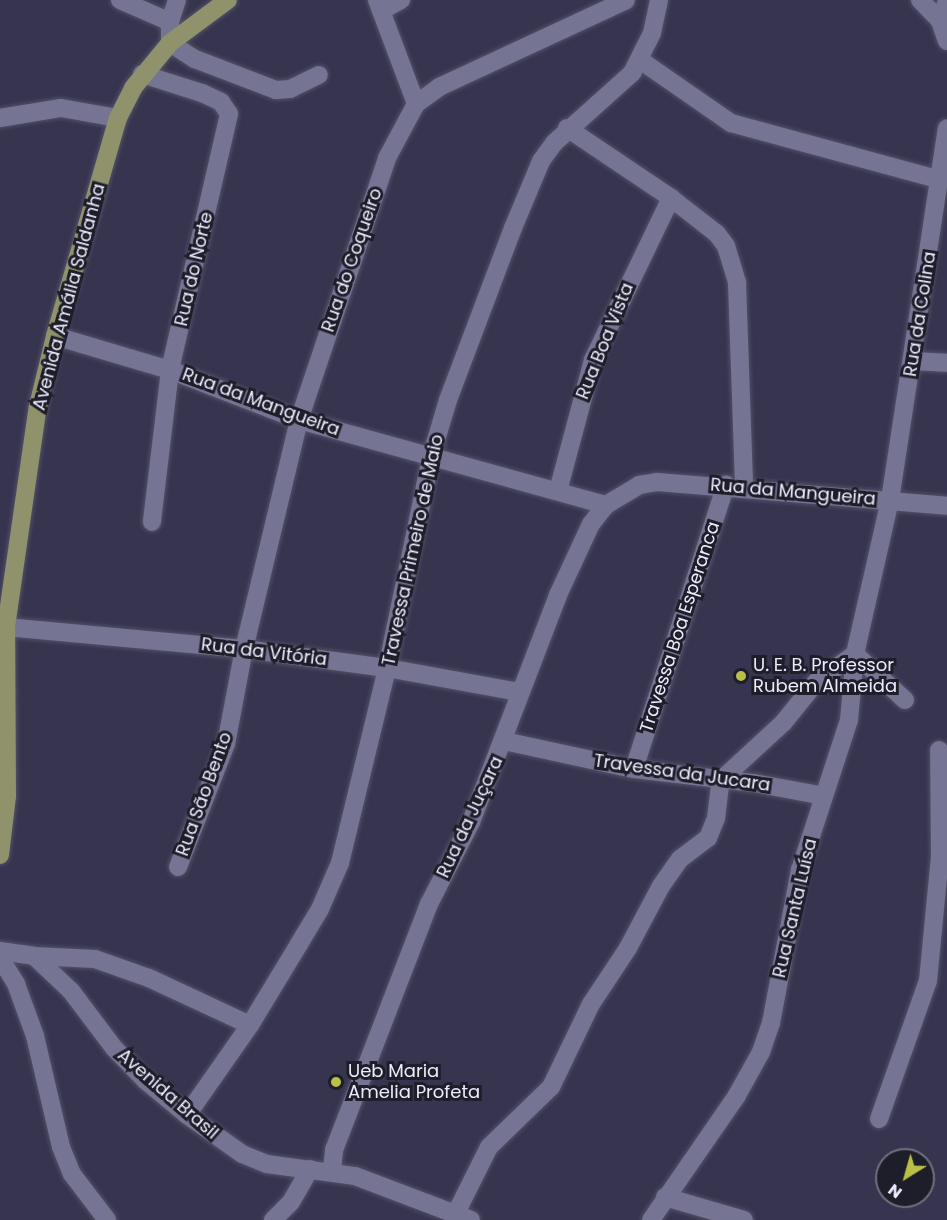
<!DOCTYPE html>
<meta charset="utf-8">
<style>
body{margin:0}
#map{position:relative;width:947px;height:1220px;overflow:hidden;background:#36344f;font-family:Poppins,sans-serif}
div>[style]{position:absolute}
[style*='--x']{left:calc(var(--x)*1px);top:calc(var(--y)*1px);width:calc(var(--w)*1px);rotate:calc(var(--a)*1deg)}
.roads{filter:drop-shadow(0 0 2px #535168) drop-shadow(0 0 2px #535168)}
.minor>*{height:18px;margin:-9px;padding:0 9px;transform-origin:9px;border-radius:9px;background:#767493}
.major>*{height:18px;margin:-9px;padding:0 9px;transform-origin:9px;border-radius:9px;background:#8f926a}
.dots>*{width:16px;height:16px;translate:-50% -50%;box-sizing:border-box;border:3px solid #1e1d2a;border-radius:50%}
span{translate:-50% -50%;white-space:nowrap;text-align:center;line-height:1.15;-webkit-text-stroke:6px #1e1d2a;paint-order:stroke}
.street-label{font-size:18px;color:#ebebfd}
.poi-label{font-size:18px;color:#ebebfd}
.left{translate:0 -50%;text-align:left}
.north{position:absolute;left:875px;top:1148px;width:60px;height:60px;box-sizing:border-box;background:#1e1d2a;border:2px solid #706f7e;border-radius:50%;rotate:217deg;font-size:16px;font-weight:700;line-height:24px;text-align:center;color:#ebebfd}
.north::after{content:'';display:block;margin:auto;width:21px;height:27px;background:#bac045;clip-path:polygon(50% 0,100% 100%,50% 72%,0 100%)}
</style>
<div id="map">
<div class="roads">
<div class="minor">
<div style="--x:120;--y:0;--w:55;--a:23.7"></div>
<div style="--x:177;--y:0;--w:23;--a:108"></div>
<div style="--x:170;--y:22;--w:21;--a:90"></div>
<div style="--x:170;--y:43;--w:30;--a:33"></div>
<div style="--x:195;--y:59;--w:87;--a:20.9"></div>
<div style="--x:276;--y:90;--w:14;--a:-4"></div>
<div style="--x:290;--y:89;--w:32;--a:-26"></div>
<div style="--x:377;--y:0;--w:111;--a:69.4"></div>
<div style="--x:920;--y:0;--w:29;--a:46"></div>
<div style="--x:940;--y:21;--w:21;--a:71"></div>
<div style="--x:381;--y:11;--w:23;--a:-29"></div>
<div style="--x:940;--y:21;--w:21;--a:-71"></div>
<div style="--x:640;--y:60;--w:111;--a:34.7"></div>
<div style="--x:731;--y:123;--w:218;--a:15.2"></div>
<div style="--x:142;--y:74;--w:63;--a:17.6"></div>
<div style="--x:202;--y:93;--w:21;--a:25"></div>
<div style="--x:221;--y:102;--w:14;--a:56"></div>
<div style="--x:229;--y:114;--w:263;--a:103"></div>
<div style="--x:170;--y:370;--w:153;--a:96.8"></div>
<div style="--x:0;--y:118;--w:62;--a:-9.3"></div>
<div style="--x:61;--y:108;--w:58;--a:10"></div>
<div style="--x:567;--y:128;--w:125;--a:33.9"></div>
<div style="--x:671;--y:198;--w:58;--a:38"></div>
<div style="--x:717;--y:234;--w:15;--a:53"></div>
<div style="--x:726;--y:246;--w:39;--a:73"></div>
<div style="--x:737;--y:283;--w:204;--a:88"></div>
<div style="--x:55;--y:336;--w:120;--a:16.5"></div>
<div style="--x:170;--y:370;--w:138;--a:21.2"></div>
<div style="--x:299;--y:420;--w:319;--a:15.5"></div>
<div style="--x:912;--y:361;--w:35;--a:3"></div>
<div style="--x:558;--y:491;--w:136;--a:-75"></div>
<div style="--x:593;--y:360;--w:180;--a:-64.3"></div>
<div style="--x:6;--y:627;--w:239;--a:5.3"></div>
<div style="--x:244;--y:649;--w:144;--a:7.6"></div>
<div style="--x:387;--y:668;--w:134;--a:10.3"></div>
<div style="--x:504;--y:741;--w:133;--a:12.2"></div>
<div style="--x:634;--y:769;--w:121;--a:6.7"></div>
<div style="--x:754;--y:783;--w:71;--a:10.5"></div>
<div style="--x:634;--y:769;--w:299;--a:-72.1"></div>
<div style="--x:178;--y:867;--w:132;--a:-68.7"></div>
<div style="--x:226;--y:744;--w:97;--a:-79.3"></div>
<div style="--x:244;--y:649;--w:236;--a:-76.5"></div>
<div style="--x:299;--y:420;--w:276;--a:-71.4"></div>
<div style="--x:387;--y:158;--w:61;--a:-61.8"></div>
<div style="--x:416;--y:104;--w:29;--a:-36"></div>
<div style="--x:439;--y:87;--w:206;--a:-24.9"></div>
<div style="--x:0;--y:951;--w:34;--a:8"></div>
<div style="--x:34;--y:956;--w:51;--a:43.4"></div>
<div style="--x:71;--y:991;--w:71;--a:53"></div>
<div style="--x:114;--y:1048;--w:45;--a:45.9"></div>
<div style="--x:145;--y:1080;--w:55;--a:39.8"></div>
<div style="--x:187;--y:1115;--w:67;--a:35.3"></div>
<div style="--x:242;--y:1154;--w:27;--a:22"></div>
<div style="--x:267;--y:1164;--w:89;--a:7.8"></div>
<div style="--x:355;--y:1176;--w:124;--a:20.8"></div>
<div style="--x:34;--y:956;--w:61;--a:2.8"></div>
<div style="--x:95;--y:959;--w:57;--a:19.4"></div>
<div style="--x:149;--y:978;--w:111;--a:25"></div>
<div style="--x:0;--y:958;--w:31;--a:58"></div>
<div style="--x:16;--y:984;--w:55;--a:69.9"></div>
<div style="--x:35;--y:1036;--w:114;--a:76.8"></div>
<div style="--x:61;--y:1147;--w:29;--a:68"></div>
<div style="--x:72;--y:1174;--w:58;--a:52.7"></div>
<div style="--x:187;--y:1115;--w:110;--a:-55"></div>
<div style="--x:250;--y:1025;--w:95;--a:-58.8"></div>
<div style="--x:299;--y:944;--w:41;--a:-59"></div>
<div style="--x:320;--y:909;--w:50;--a:-66.5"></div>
<div style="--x:340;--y:863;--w:201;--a:-76.4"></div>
<div style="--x:387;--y:668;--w:216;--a:-78.2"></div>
<div style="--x:431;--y:457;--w:59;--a:-73.4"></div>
<div style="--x:448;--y:400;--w:184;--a:-69.3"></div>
<div style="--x:513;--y:228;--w:73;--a:-67.3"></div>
<div style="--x:541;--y:161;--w:22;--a:-54"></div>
<div style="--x:554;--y:143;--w:105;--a:-41.9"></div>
<div style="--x:632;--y:73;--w:45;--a:-63.4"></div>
<div style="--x:652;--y:33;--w:34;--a:-78"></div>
<div style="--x:879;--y:1119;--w:146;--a:-70.5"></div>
<div style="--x:928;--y:981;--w:126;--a:-84.5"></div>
<div style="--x:940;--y:856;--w:106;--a:-90.5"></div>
<div style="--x:332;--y:1170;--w:20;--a:-84"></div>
<div style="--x:334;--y:1150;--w:264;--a:-68.9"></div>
<div style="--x:429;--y:904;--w:92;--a:-62.9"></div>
<div style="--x:471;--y:822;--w:243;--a:-69"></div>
<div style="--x:558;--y:595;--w:78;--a:-65.1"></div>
<div style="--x:591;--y:524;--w:24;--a:-52"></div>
<div style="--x:606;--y:505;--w:39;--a:-31"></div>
<div style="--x:639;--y:485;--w:18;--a:-9"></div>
<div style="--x:657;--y:482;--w:291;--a:4.7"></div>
<div style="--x:665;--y:1197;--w:82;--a:16.2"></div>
<div style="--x:456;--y:1213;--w:74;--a:-63.4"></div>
<div style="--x:489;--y:1147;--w:86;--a:-44.1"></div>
<div style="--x:551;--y:1087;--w:92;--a:-64.3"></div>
<div style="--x:591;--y:1004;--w:67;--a:-56.5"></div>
<div style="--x:628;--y:948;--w:70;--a:-62"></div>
<div style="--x:661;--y:886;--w:33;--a:-55"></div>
<div style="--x:680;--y:859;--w:35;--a:-37"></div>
<div style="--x:708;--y:838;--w:22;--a:-68"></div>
<div style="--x:716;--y:818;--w:38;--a:-83"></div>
<div style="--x:721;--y:780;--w:84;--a:-42.6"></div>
<div style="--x:783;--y:723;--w:54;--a:-51"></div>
<div style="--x:817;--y:681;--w:47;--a:-35.4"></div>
<div style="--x:855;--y:654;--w:68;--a:42.6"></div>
<div style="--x:273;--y:1220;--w:25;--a:-45"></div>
<div style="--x:291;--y:1202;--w:38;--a:-60"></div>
<div style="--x:651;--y:1220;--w:150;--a:-55.4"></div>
<div style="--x:736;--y:1097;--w:51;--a:-60.9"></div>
<div style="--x:761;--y:1052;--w:31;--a:-71"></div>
<div style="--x:771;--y:1023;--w:156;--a:-79.3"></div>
<div style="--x:800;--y:870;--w:158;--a:-71.9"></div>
<div style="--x:849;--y:720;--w:66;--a:-84.8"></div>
<div style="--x:855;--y:654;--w:158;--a:-77.2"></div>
<div style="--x:890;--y:500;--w:376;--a:-81.3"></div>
</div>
<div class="major">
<div style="--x:0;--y:855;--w:59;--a:-83.2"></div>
<div style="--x:7;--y:796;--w:169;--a:-90.3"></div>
<div style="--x:6;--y:627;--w:223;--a:-81.8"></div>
<div style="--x:38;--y:406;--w:72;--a:-76.3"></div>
<div style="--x:55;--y:336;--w:227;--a:-73.9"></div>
<div style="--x:118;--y:118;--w:34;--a:-63"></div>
<div style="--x:133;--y:88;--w:58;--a:-50.6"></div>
<div style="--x:170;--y:43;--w:72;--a:-36.6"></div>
</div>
</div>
<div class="dots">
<div style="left:741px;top:676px;background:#bac045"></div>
<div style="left:336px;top:1082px;background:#bac045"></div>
</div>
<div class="street-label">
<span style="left:352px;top:260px;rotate:-71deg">Rua do Coqueiro</span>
<span style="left:194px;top:269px;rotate:-77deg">Rua do Norte</span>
<span style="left:69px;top:297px;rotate:-75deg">Avenida Amália Saldanha</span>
<span style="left:920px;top:314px;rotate:-81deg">Rua da Colina</span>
<span style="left:605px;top:341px;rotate:-68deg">Rua Boa Vista</span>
<span style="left:261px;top:402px;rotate:20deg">Rua da Mangueira</span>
<span style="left:793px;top:492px;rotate:5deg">Rua da Mangueira</span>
<span style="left:413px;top:550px;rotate:-78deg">Travessa Primeiro de Maio</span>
<span style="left:680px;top:627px;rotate:-72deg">Travessa Boa Esperanca</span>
<span style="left:264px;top:652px;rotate:7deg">Rua da Vitória</span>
<span style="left:682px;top:773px;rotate:8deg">Travessa da Jucara</span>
<span style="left:204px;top:794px;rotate:-70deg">Rua São Bento</span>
<span style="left:470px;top:817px;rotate:-65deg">Rua da Juçara</span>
<span style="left:795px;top:908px;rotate:-77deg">Rua Santa Luísa</span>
<span style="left:168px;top:1094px;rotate:41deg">Avenida Brasil</span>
</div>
<div class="poi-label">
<span class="left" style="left:753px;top:676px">U. E. B. Professor<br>Rubem Almeida</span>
<span class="left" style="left:348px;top:1082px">Ueb Maria<br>Amelia Profeta</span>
</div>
<div class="north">N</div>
</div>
